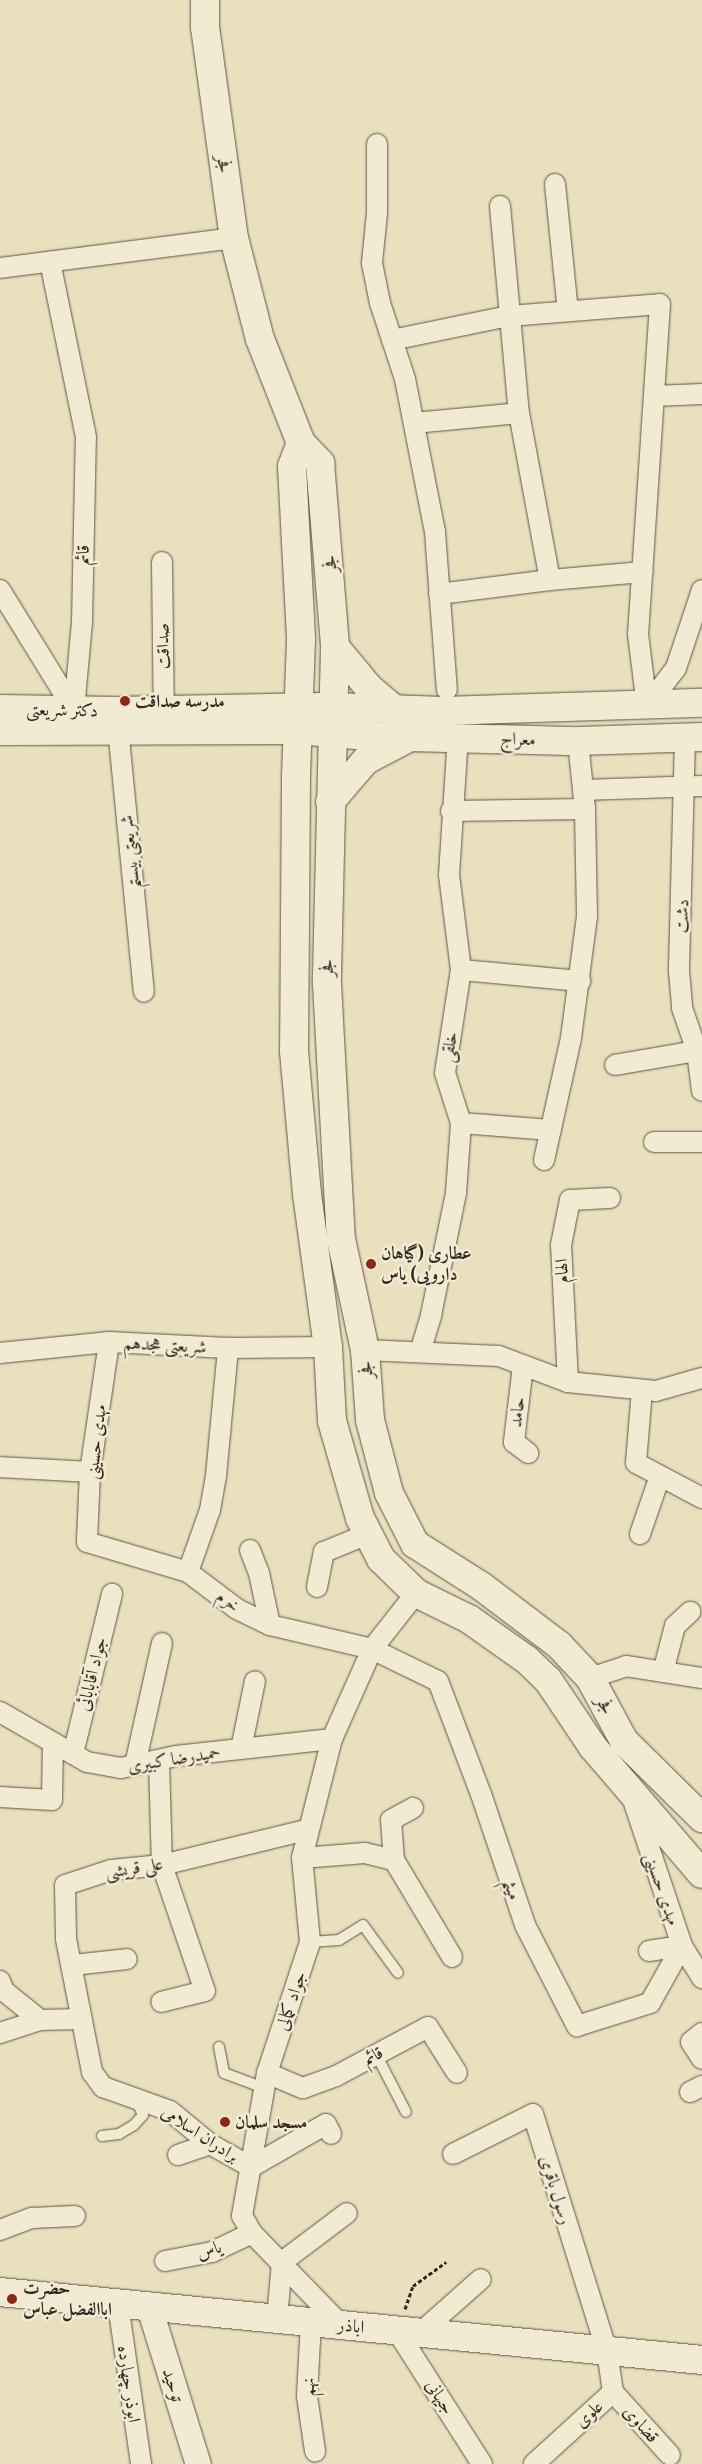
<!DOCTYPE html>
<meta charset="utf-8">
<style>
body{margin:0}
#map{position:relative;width:702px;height:2464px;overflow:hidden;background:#e9e0bd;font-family:"Gentium Book Plus",Amiri,serif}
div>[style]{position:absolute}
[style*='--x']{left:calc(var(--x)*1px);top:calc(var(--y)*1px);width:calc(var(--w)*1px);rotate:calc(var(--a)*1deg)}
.path>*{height:3px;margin-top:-1.5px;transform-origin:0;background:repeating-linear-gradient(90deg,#33261e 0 4px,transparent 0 6.5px)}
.roads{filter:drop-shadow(0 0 1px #605446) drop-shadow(0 0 1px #605446)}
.service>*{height:10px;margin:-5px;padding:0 5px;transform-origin:5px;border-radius:5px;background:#f1ebd4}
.minor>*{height:20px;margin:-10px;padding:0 10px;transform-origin:10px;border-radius:10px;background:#f1ebd4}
.tertiary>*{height:25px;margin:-12.5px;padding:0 12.5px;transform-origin:12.5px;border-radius:12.5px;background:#f1ebd4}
.secondary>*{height:28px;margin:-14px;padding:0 14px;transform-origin:14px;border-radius:14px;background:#f1ebd4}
.dots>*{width:14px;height:14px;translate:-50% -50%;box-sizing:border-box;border:2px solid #f1ebd4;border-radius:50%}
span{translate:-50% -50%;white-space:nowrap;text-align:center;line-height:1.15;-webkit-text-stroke:5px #f1ebd4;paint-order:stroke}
.street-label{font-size:18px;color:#33261e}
.poi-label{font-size:18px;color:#33261e;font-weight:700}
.left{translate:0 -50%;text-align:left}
</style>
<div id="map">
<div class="path">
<div style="--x:405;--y:2309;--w:24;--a:-71"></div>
<div style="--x:413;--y:2286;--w:41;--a:-36"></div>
</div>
<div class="roads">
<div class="service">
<div style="--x:310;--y:1942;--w:29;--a:-4"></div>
<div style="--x:339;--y:1940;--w:28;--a:-32"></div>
<div style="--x:363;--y:1925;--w:59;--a:53.9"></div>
<div style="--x:219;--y:2047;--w:26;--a:79"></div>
<div style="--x:224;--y:2073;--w:43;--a:20.6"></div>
<div style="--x:376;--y:2054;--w:65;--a:62.7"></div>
<div style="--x:102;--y:2136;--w:17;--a:-7"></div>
<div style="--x:119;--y:2134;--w:17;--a:-31"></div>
<div style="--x:134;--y:2125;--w:13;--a:-48"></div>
<div style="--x:143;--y:2115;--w:17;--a:-115"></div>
</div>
<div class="minor">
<div style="--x:377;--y:144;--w:69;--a:90"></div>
<div style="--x:377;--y:213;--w:50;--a:95.7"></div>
<div style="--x:372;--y:263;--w:41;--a:78.7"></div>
<div style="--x:380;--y:303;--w:80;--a:71.8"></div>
<div style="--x:405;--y:379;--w:156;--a:78.9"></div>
<div style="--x:435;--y:532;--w:158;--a:85.7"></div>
<div style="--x:555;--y:184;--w:128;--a:84.2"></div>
<div style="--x:500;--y:206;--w:208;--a:84.8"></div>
<div style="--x:519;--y:413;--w:170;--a:79.5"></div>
<div style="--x:550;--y:580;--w:93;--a:-4.9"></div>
<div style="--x:0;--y:268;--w:236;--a:-7.3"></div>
<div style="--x:392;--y:340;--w:119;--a:-11.6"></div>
<div style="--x:509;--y:316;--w:151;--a:-4.5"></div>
<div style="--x:660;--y:304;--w:331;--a:93.8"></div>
<div style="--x:638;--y:634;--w:73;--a:82.9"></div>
<div style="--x:654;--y:396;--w:48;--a:-2.4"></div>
<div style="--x:414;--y:423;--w:105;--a:-5.4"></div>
<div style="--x:162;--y:562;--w:160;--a:89.3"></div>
<div style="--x:0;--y:590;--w:141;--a:58.3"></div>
<div style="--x:74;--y:710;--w:88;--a:-84.8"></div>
<div style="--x:82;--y:622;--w:185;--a:-88.8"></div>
<div style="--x:86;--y:437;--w:179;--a:-101.6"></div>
<div style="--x:439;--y:594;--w:112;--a:-7.2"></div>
<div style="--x:647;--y:706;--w:48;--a:-52.7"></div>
<div style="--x:676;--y:668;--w:82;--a:-71.6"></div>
<div style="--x:117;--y:718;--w:275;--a:84.4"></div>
<div style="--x:685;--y:738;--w:233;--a:91.5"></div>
<div style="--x:679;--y:971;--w:37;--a:85"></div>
<div style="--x:682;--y:1008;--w:46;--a:70.8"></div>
<div style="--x:697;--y:1051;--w:40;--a:82.9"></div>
<div style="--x:583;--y:790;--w:119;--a:-1.9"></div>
<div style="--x:451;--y:811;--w:134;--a:-0.9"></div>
<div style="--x:461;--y:970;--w:120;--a:5.3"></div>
<div style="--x:615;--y:1065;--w:88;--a:-9.8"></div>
<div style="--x:461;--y:1123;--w:90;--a:4.4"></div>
<div style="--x:654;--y:1142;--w:48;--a:0"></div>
<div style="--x:544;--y:1160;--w:125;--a:-77.5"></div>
<div style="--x:571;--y:1038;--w:123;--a:-82.5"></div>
<div style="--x:587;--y:916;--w:107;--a:-91.1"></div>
<div style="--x:585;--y:809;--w:68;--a:-95.9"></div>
<div style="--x:109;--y:1342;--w:131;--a:98.3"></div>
<div style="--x:90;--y:1472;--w:70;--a:92.5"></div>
<div style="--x:87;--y:1542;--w:105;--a:16.5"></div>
<div style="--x:188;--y:1572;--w:61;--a:37.1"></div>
<div style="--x:237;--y:1609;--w:37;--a:26"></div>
<div style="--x:270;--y:1625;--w:105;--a:13.2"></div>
<div style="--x:372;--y:1649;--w:73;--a:25.9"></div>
<div style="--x:438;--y:1681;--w:121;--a:69.2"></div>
<div style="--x:481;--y:1794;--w:138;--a:71.4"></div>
<div style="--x:525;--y:1925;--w:114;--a:62.8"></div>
<div style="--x:577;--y:2026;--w:77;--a:-17.5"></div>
<div style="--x:650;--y:2003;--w:65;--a:-60.7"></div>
<div style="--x:365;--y:1350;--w:134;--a:2.6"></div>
<div style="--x:499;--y:1356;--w:74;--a:20.6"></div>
<div style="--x:568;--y:1382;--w:88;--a:5.8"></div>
<div style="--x:656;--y:1391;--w:48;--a:-15.8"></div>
<div style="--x:420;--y:1352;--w:39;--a:-73"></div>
<div style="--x:431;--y:1315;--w:125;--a:-78.4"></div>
<div style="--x:456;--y:1193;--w:70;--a:-85.9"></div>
<div style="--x:461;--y:1123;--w:52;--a:-107.7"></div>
<div style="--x:445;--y:1073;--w:104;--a:-81.2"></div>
<div style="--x:461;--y:970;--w:96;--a:-97.2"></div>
<div style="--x:449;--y:875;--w:138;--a:-86.3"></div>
<div style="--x:0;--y:1353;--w:110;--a:-5.8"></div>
<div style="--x:109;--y:1342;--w:119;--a:2.9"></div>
<div style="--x:228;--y:1348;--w:100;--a:-0.6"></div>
<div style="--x:523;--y:1366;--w:77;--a:96.8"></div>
<div style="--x:514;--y:1442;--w:18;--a:38"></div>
<div style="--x:568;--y:1382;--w:137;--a:-92.9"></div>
<div style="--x:561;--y:1245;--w:46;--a:-78.7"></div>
<div style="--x:570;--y:1200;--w:40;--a:-2.9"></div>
<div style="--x:642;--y:1390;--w:73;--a:94.7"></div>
<div style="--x:636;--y:1463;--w:75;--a:27.9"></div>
<div style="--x:0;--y:1467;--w:90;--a:3.2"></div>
<div style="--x:640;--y:1534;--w:61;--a:-71"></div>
<div style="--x:250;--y:1550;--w:25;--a:69"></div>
<div style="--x:259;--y:1573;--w:53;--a:78.1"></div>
<div style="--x:188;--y:1572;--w:66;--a:-70.5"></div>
<div style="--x:210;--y:1510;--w:35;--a:-80"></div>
<div style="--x:216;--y:1476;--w:129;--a:-84.6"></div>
<div style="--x:317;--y:1587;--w:36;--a:-79"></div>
<div style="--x:324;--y:1552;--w:48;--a:-22.2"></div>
<div style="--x:663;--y:1672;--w:48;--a:-75.4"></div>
<div style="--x:675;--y:1626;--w:21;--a:-43"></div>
<div style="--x:590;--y:1678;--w:38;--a:-18"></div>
<div style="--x:626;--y:1666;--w:77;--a:9"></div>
<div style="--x:0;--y:1712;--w:100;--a:29.9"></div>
<div style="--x:87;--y:1762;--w:35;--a:10"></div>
<div style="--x:121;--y:1768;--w:56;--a:-12.3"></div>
<div style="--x:176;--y:1756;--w:157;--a:-6.2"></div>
<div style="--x:241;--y:1749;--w:69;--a:-78.4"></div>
<div style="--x:73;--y:1754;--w:165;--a:-76.3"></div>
<div style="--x:159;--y:1760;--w:105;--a:88.4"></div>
<div style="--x:162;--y:1865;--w:133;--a:71.2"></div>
<div style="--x:205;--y:1991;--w:45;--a:166"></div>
<div style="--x:135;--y:1765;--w:125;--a:-77.5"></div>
<div style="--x:0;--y:1797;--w:52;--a:3.3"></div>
<div style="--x:52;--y:1800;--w:56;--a:-89"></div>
<div style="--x:632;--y:1797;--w:157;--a:71.4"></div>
<div style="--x:682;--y:1946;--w:38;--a:58"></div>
<div style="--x:306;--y:1830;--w:148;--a:166.3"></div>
<div style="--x:162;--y:1865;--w:51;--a:174.4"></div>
<div style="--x:111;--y:1870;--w:48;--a:161.9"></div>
<div style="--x:65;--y:1885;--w:54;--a:88.9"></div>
<div style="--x:66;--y:1939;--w:136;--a:78.9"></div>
<div style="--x:92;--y:2072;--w:19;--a:54"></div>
<div style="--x:103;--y:2087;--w:71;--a:19.7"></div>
<div style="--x:170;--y:2111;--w:52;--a:39.5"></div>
<div style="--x:210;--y:2144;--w:47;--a:29.3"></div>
<div style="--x:251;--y:2167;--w:86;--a:-29.8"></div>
<div style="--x:326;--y:2124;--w:11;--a:63"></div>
<div style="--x:302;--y:1858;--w:63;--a:-4.5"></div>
<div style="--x:365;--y:1853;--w:30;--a:14"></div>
<div style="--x:394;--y:1860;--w:113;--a:59.1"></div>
<div style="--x:394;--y:1860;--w:40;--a:-94.3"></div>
<div style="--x:391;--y:1820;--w:25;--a:-29"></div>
<div style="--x:649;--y:1951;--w:33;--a:-9"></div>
<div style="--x:73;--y:1965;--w:54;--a:-6.3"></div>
<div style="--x:0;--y:1981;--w:11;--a:68"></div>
<div style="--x:4;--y:1991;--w:46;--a:38.9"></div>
<div style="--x:40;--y:2020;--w:40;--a:-1.4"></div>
<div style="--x:0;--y:2033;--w:42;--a:-18"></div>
<div style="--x:702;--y:2033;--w:14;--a:141"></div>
<div style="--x:691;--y:2042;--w:20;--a:57"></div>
<div style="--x:267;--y:2073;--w:39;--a:23"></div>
<div style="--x:303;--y:2088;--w:35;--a:-20"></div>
<div style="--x:336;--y:2076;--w:104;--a:-28"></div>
<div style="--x:428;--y:2027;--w:54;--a:57.8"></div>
<div style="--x:690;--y:2092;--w:13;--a:-27"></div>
<div style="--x:453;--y:2154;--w:89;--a:-26.6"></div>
<div style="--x:533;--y:2114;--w:248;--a:72.7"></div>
<div style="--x:607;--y:2351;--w:41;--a:81.7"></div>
<div style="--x:613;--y:2392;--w:107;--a:137.7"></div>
<div style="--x:178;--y:2155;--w:34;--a:-19"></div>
<div style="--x:0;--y:2230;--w:34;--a:-21"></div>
<div style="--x:32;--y:2218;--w:43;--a:-2.7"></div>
<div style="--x:165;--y:2261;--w:48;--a:-10.8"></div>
<div style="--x:212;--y:2252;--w:44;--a:-25.4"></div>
<div style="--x:118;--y:2304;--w:162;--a:81.8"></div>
<div style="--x:277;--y:2319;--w:57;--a:-85"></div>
<div style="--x:282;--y:2262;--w:81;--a:-37"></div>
<div style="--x:311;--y:2322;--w:74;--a:93.1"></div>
<div style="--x:307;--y:2396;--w:56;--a:81.7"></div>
<div style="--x:341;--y:2325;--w:128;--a:-134.1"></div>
<div style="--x:252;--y:2233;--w:20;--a:-120"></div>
<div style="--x:242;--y:2216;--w:145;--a:-80.1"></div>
<div style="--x:267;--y:2073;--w:138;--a:-71.8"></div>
<div style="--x:310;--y:1942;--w:84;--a:-95.4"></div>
<div style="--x:302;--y:1858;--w:123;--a:-75.9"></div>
<div style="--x:332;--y:1739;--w:98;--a:-66"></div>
<div style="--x:372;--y:1649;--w:71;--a:-51.8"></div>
<div style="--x:397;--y:2331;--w:158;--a:57.4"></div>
<div style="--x:420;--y:2333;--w:81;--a:-41.5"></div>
<div style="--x:613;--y:2392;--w:85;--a:47.9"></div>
</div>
<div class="tertiary">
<div style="--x:149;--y:2307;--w:164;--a:72.7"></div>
</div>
<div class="secondary">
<div style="--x:205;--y:0;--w:27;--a:90"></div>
<div style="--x:205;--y:27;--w:213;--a:82.2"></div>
<div style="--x:234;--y:238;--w:104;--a:75.6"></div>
<div style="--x:260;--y:339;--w:112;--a:68.5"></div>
<div style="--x:301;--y:443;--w:28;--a:46"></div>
<div style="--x:320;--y:463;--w:185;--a:85.3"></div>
<div style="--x:335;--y:647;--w:337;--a:91.4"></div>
<div style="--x:327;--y:984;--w:255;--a:86.9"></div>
<div style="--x:341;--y:1239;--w:114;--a:77.8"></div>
<div style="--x:365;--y:1350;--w:70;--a:85.9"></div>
<div style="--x:370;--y:1420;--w:75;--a:75.4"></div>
<div style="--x:389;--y:1493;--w:57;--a:63"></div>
<div style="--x:415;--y:1544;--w:78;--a:32.5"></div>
<div style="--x:481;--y:1586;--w:98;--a:37.1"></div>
<div style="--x:559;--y:1645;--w:45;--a:46.8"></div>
<div style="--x:590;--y:1678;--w:72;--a:61.6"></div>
<div style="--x:624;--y:1741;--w:110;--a:44.6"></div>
<div style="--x:301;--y:443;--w:25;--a:111"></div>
<div style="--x:292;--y:466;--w:174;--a:87"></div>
<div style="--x:301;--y:640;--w:136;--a:92.1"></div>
<div style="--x:296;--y:776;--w:275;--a:90.4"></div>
<div style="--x:294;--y:1051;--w:144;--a:84.8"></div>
<div style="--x:307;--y:1194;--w:154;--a:82.2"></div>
<div style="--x:328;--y:1347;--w:74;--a:86.9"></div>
<div style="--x:332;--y:1421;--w:101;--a:73.9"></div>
<div style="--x:360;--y:1518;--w:46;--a:62.9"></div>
<div style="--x:381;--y:1559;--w:49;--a:44.2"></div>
<div style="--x:416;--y:1593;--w:59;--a:26.1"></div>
<div style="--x:469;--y:1619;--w:71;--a:35.3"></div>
<div style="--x:527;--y:1660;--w:29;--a:44"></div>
<div style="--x:548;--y:1680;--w:81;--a:56.1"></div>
<div style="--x:593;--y:1747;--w:167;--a:49.4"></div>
<div style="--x:335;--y:647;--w:53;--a:50.3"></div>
<div style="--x:369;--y:688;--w:31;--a:40"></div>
<div style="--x:0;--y:709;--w:116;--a:1"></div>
<div style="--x:116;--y:711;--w:218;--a:-1.1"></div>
<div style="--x:334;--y:707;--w:109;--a:2.1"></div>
<div style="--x:443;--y:711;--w:259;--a:-1.8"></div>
<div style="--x:0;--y:731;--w:297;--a:-0.2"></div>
<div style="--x:297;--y:730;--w:71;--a:4.8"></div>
<div style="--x:368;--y:736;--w:210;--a:1.4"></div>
<div style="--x:578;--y:741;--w:124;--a:-1.8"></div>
<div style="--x:330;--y:802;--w:55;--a:-49.4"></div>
<div style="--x:366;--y:760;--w:47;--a:-27.6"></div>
<div style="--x:0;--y:2292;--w:705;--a:5.53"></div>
</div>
</div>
<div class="dots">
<div style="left:125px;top:701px;background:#8f2418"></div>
<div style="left:371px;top:1264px;background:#8f2418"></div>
<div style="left:225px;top:2122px;background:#8f2418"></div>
<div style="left:12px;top:2299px;background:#8f2418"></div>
</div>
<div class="street-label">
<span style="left:224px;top:164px;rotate:82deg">فجر</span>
<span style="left:83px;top:555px;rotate:-89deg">قائم</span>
<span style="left:330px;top:564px;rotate:-95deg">فجر</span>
<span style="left:163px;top:646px;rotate:-91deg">صداقت</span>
<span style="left:62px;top:710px;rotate:1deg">دکتر شریعتی</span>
<span style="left:518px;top:739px;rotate:2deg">معراج</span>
<span style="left:130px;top:852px;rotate:-96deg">شریعتی بیستم</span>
<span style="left:682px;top:916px;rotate:-87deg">دشت</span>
<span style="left:327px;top:968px;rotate:-89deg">فجر</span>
<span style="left:449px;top:1047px;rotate:-81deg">خلقی</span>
<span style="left:562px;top:1271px;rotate:-93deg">الهام</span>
<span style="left:165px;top:1345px;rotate:3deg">شریعتی هجدهم</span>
<span style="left:366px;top:1370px;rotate:-95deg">فجر</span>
<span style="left:517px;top:1412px;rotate:-83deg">حامد</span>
<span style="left:96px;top:1442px;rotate:-83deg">مهدی حسینی</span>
<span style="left:228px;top:1601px;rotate:35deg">خرم</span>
<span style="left:92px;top:1674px;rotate:-76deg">جواد آقابابائی</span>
<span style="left:605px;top:1705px;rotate:62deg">فجر</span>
<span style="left:174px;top:1759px;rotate:-9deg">حمیدرضا کبیری</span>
<span style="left:134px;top:1868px;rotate:-9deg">علی قریشی</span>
<span style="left:512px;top:1889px;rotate:70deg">میثم</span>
<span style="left:662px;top:1889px;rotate:71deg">مهدی حسینی</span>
<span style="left:291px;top:2001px;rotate:-71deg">جواد کمالی</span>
<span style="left:373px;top:2056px;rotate:-28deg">قائم</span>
<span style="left:200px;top:2134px;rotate:33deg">برادران اسلامی</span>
<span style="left:556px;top:2190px;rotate:73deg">رسول باقری</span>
<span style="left:209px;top:2250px;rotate:-18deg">یاس</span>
<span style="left:351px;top:2326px;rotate:6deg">اباذر</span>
<span style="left:129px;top:2384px;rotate:82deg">ابوذر چهارده</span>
<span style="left:173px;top:2385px;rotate:72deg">توحید</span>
<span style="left:308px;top:2387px;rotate:-90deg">نهم</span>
<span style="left:440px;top:2397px;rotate:58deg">جیهانی</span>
<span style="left:589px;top:2414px;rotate:-42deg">علوی</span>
<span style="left:641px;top:2424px;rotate:48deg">قضاوی</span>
</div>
<div class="poi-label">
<span class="left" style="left:135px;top:701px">مدرسه صداقت</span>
<span class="left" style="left:381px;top:1264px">عطاری (گیاهان<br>دارویی) یاس</span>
<span class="left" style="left:235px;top:2122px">مسجد سلمان</span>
<span class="left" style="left:23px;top:2299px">حضرت<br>اباالفضل عباس</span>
</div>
</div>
